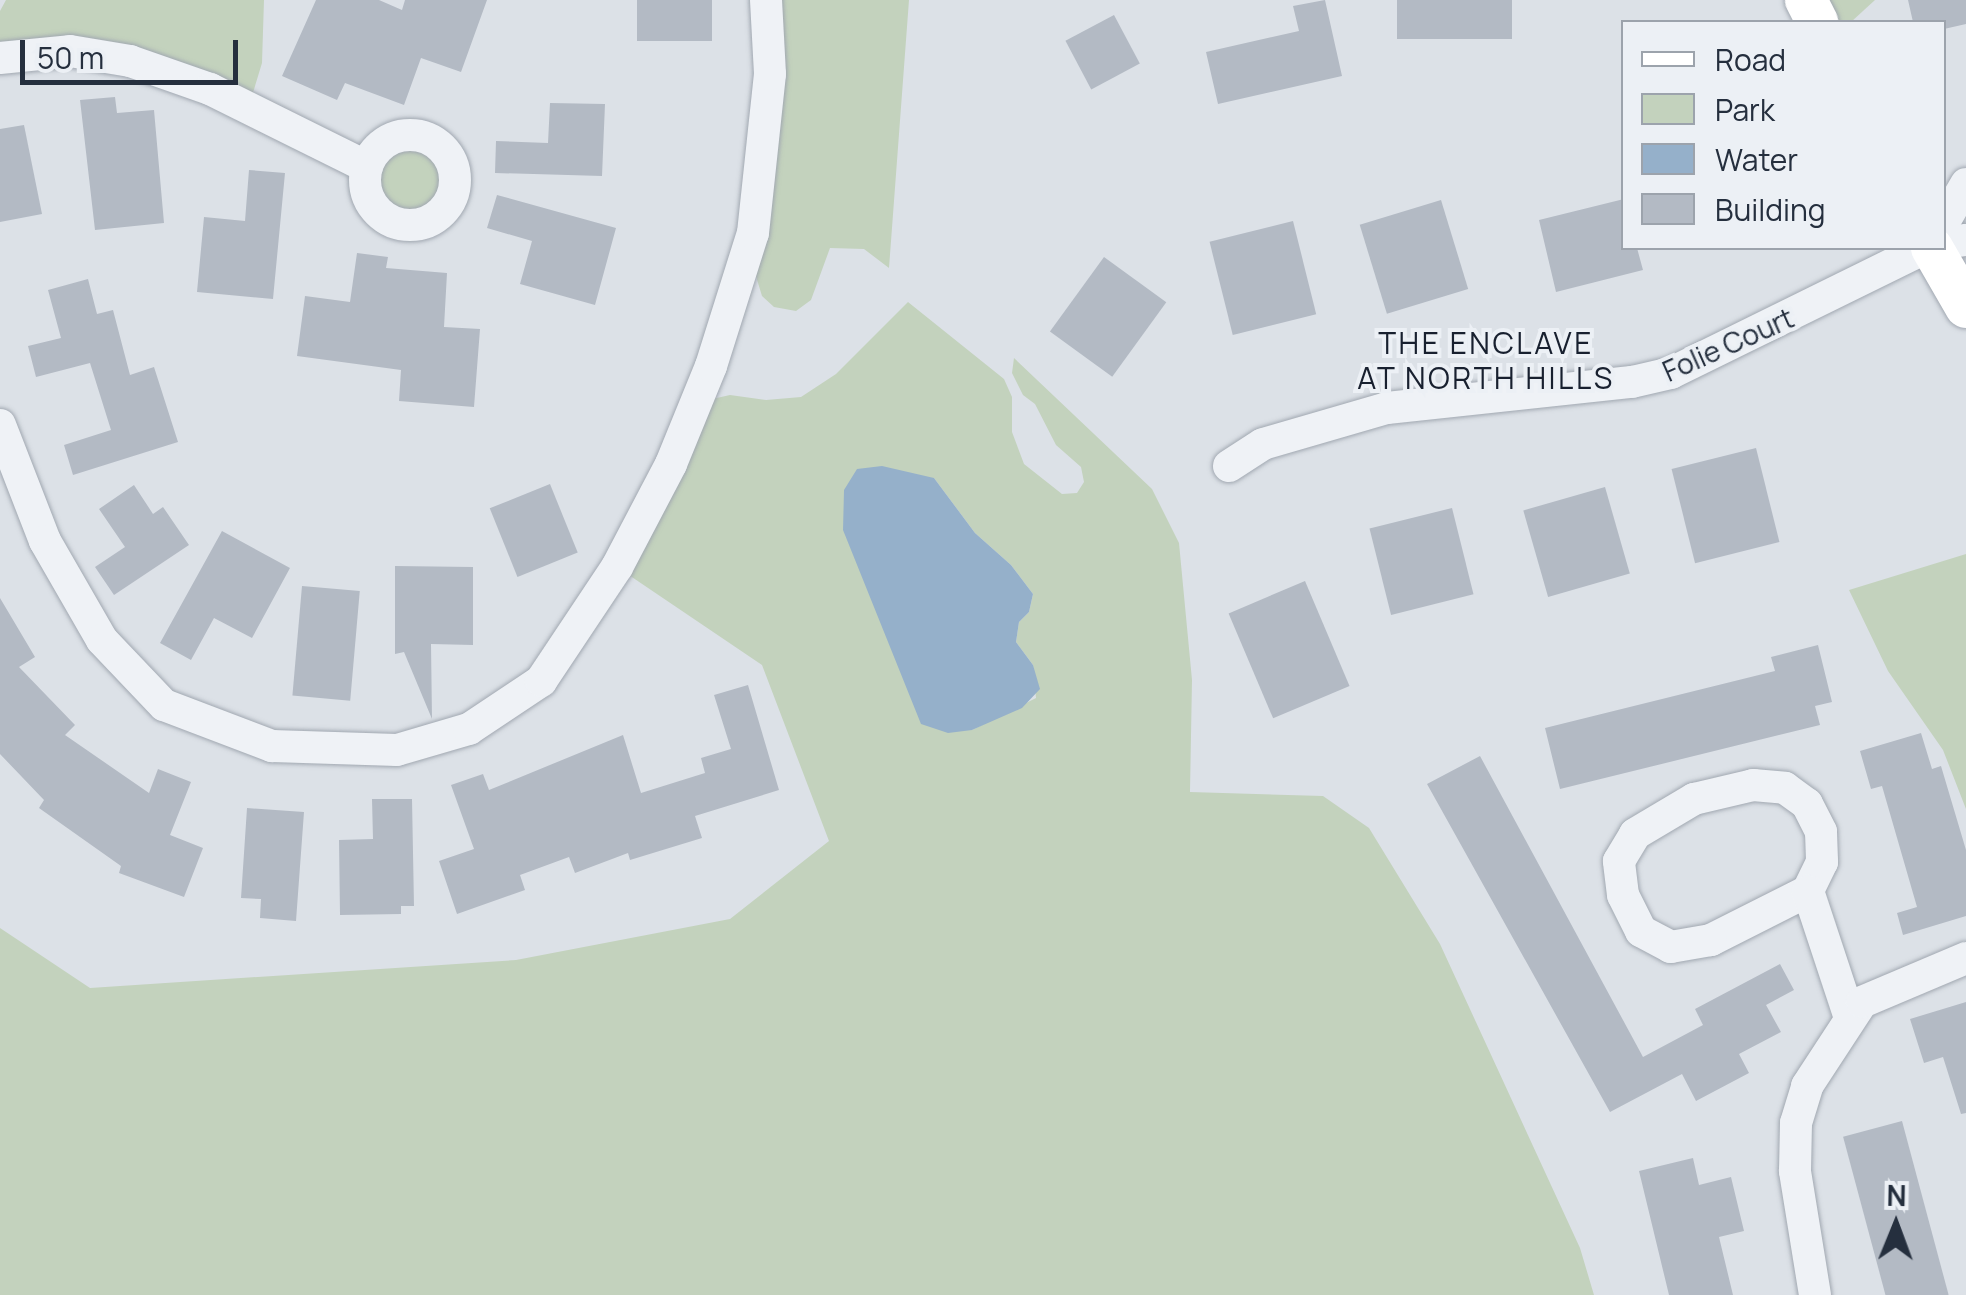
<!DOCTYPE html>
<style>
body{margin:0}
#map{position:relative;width:1966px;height:1295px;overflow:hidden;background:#dce1e7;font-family:Manrope,sans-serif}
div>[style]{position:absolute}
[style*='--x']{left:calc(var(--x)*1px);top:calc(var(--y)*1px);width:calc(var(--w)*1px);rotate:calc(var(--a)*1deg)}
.green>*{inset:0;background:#c3d2bd}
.round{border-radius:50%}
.water>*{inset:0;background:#95b0ca}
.building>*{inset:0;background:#b3bac4;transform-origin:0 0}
.roads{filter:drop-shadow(0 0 2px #a1a8b1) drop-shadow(0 0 2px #a1a8b1)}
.minor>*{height:32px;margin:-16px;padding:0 16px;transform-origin:16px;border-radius:16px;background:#eff2f6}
.minor>.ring{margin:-16px;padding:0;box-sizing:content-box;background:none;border:32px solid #eff2f6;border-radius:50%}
.major>*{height:42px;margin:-21px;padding:0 21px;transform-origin:21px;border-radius:21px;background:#fff}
span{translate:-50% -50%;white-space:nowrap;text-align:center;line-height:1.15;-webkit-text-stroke:8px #ecf0f5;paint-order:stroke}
.street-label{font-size:28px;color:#252f3e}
.neighbourhood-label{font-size:30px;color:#18202f;letter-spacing:2.5px}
.legend{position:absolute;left:1621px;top:20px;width:325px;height:230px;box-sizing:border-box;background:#ecf0f5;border:2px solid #9ca3ac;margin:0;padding:12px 18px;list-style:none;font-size:30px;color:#252f3e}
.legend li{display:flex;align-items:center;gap:20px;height:50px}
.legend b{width:50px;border:2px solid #9ca3ac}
.north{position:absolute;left:1846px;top:1175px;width:100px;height:100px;-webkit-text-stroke:8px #ecf0f5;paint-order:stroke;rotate:1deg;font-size:28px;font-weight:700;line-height:40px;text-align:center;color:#252f3e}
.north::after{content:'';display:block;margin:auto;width:35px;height:45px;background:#252f3e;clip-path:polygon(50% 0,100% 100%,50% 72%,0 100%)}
.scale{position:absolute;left:20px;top:40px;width:218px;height:45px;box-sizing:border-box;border:5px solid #252f3e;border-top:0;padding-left:12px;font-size:30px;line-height:35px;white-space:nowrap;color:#252f3e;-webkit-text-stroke:8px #ecf0f5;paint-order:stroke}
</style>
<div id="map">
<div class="green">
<div style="clip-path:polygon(6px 0,264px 0,262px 63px,248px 109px,130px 61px,0 58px,0 11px)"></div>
<div style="clip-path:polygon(766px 0,909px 0,889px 268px,864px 249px,830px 248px,811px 300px,796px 311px,774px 307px,762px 296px,751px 260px)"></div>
<div style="clip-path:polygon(1806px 0,1875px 0,1851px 22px,1817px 22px)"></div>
<div class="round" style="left:365px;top:135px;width:90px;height:90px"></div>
<div style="clip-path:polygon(evenodd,908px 302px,1004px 379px,1012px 397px,1012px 432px,1024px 464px,1062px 494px,1077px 493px,1084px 482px,1081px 467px,1056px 445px,1035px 404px,1023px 395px,1012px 373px,1014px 358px,1152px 489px,1179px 543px,1192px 680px,1190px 792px,1323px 796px,1369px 828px,1440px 944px,1580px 1248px,1594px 1295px,0 1295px,0 928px,90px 988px,516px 960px,730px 919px,829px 841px,762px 665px,617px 567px,699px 402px,730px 395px,766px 400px,801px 397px,836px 374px,908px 302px,934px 478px,975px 533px,1011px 565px,1033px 594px,1029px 612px,1019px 622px,1016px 642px,1033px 665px,1036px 698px,972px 730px,934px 478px)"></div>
<div style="clip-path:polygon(1966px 554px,1966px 809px,1943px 750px,1888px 671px,1849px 590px)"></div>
</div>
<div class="water">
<div style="clip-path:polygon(882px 466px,934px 478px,975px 533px,1011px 565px,1033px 594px,1029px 612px,1019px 622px,1016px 642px,1033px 665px,1040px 689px,1022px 708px,972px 730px,948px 733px,921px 724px,843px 530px,844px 490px,857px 469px)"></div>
</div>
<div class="building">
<div style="clip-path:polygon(316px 0,379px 0,402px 10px,405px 0,487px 0,461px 72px,421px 58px,404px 105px,345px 83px,337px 100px,282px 76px)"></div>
<div style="left:637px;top:0;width:75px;height:41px"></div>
<div style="clip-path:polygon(1325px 0,1342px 76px,1218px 104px,1206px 52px,1299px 31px,1293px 6px)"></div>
<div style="left:1397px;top:0;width:115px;height:39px"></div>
<div style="clip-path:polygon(1908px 0,1966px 0,1966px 24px,1944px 29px,1944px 22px,1913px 22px)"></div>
<div style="left:1114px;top:15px;width:55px;height:55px;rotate:62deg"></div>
<div style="clip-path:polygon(115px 97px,117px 113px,154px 110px,164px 223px,95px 230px,80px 100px)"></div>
<div style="clip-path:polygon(550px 103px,605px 104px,602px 176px,495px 173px,496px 141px,548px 143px)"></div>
<div style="clip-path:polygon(24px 125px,42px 214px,0 222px,0 129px)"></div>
<div style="clip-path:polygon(249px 170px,285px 173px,273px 299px,197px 292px,204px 217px,245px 221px)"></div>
<div style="clip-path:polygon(497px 195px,616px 228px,595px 305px,520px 284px,532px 241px,487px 228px)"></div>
<div style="clip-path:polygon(1624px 199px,1624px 248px,1637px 248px,1643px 270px,1556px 292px,1539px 220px)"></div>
<div style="left:1441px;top:200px;width:93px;height:85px;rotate:73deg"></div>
<div style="left:1293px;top:221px;width:96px;height:86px;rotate:76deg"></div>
<div style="clip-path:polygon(357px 253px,388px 257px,386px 268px,447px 273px,444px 327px,480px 329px,474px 407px,399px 401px,401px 370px,297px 356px,305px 296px,350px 302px)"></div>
<div style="left:1104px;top:257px;width:77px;height:92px;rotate:36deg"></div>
<div style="clip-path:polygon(88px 279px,97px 314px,113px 310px,130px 375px,154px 367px,178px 442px,73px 475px,64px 445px,111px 430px,90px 363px,36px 377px,28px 346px,61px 338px,48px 290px)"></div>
<div style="left:1756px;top:448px;width:97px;height:87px;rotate:76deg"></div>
<div style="left:550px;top:484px;width:74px;height:65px;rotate:68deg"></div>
<div style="clip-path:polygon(134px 485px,153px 514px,163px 507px,189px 545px,114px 595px,95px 567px,125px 547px,99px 509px)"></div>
<div style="left:1605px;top:487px;width:90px;height:85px;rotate:74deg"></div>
<div style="left:1452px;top:508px;width:89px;height:85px;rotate:76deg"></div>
<div style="clip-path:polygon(222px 531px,290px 568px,252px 638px,214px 618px,191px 660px,160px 643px)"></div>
<div style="clip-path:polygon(395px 566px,473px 567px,473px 645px,431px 644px,432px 719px,404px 652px,395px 654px)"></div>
<div style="left:1305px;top:581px;width:114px;height:83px;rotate:67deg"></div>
<div style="left:302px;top:586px;width:58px;height:110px;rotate:5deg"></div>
<div style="clip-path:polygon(0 598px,35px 657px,19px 667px,75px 725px,65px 735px,149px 793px,158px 769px,191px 782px,170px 835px,203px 848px,184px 897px,119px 873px,121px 866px,39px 808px,44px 800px,0 754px)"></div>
<div style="clip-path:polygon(1818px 645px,1832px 702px,1815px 706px,1820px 725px,1560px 789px,1545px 728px,1775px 671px,1771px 657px)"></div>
<div style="clip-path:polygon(748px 685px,779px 790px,695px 816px,702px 838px,630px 860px,628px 853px,575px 873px,569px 857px,520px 875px,525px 890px,457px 914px,439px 861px,474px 849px,451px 785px,483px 774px,489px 790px,623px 735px,641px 793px,705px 773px,701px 758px,731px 749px,714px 695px)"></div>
<div style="clip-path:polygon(1921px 733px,1932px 769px,1941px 766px,1966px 850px,1966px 916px,1903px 935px,1897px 913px,1917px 907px,1882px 786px,1871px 789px,1860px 751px)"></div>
<div style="clip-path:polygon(1480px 756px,1643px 1057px,1703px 1025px,1695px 1009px,1780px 964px,1794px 990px,1766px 1005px,1781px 1032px,1739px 1054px,1749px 1073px,1696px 1101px,1682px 1074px,1610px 1112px,1427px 784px)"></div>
<div style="clip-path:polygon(372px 799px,412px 799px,414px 906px,401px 906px,401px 914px,340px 915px,339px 840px,373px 839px)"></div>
<div style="clip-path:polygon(247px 808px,304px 812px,296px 921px,260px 918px,261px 899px,241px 898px)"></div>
<div style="clip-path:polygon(1966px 1002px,1966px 1113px,1961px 1114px,1943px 1057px,1924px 1063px,1910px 1019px)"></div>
<div style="left:1902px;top:1121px;width:180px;height:61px;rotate:75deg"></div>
<div style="clip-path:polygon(1693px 1158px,1699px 1185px,1731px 1177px,1744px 1231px,1719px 1237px,1733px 1295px,1669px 1295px,1639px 1171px)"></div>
</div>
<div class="roads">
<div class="minor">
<div style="--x:0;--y:58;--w:70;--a:-5.7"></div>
<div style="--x:70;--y:51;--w:61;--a:9.5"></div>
<div style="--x:130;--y:61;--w:85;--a:19.3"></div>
<div style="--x:210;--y:89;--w:175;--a:26.4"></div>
<div class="ring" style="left:365px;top:135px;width:58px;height:58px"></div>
<div style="--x:1944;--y:222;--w:44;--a:-59.9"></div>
<div style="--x:1944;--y:243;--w:22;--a:-8"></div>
<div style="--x:0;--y:425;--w:124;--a:68.8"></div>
<div style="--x:45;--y:541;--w:114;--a:60.1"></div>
<div style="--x:102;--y:640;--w:90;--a:46.4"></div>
<div style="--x:164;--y:705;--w:116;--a:20.8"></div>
<div style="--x:272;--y:746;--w:125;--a:1.8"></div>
<div style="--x:397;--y:750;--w:75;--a:-16.3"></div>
<div style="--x:469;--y:729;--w:87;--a:-33.7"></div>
<div style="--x:541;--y:681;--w:137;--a:-56.3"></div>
<div style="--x:617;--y:567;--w:116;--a:-62.3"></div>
<div style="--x:671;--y:464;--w:106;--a:-67.8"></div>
<div style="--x:711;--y:366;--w:139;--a:-72.5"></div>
<div style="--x:753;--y:233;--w:160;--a:-83.9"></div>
<div style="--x:770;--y:74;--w:74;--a:-93.1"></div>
<div style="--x:1229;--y:466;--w:40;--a:-32.9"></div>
<div style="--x:1263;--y:444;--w:129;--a:-16.2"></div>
<div style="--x:1387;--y:408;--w:246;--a:-6.1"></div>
<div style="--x:1632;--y:382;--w:40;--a:-13"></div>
<div style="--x:1671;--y:373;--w:283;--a:-26.2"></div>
<div style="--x:1753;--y:785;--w:32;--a:5"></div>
<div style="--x:1785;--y:788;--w:27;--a:36"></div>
<div style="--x:1807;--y:804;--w:31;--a:63"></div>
<div style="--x:1821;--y:832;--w:30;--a:88"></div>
<div style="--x:1822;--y:862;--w:32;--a:116"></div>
<div style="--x:1808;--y:891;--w:109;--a:153.2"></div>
<div style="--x:1711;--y:940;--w:41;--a:170.1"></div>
<div style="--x:1671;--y:947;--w:34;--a:-152"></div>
<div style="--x:1641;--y:931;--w:40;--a:-116.6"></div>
<div style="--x:1623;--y:895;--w:34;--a:-97"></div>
<div style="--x:1619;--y:861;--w:31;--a:-59"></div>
<div style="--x:1635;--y:834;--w:69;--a:-30.7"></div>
<div style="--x:1694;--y:799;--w:61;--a:-13.3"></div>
<div style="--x:1808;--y:891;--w:134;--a:71.7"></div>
<div style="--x:1815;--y:1295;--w:126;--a:-99.2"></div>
<div style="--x:1795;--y:1171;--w:48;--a:-88.8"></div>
<div style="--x:1796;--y:1123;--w:39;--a:-73"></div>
<div style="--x:1807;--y:1086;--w:100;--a:-56.8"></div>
<div style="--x:1862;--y:1002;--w:113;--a:-22.9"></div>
</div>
<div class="major">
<div style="--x:1806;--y:0;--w:25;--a:63"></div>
<div style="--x:1932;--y:248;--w:68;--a:60"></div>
</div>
</div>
<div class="street-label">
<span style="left:1728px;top:344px;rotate:-24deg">Folie Court</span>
</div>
<div class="neighbourhood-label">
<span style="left:1486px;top:360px">THE ENCLAVE<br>AT NORTH HILLS</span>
</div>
<ul class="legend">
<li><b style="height:12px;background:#fff"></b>Road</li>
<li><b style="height:28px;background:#c3d2bd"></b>Park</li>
<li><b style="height:28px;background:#95b0ca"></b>Water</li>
<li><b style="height:28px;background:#b3bac4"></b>Building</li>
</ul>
<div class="north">N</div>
<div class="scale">50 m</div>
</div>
